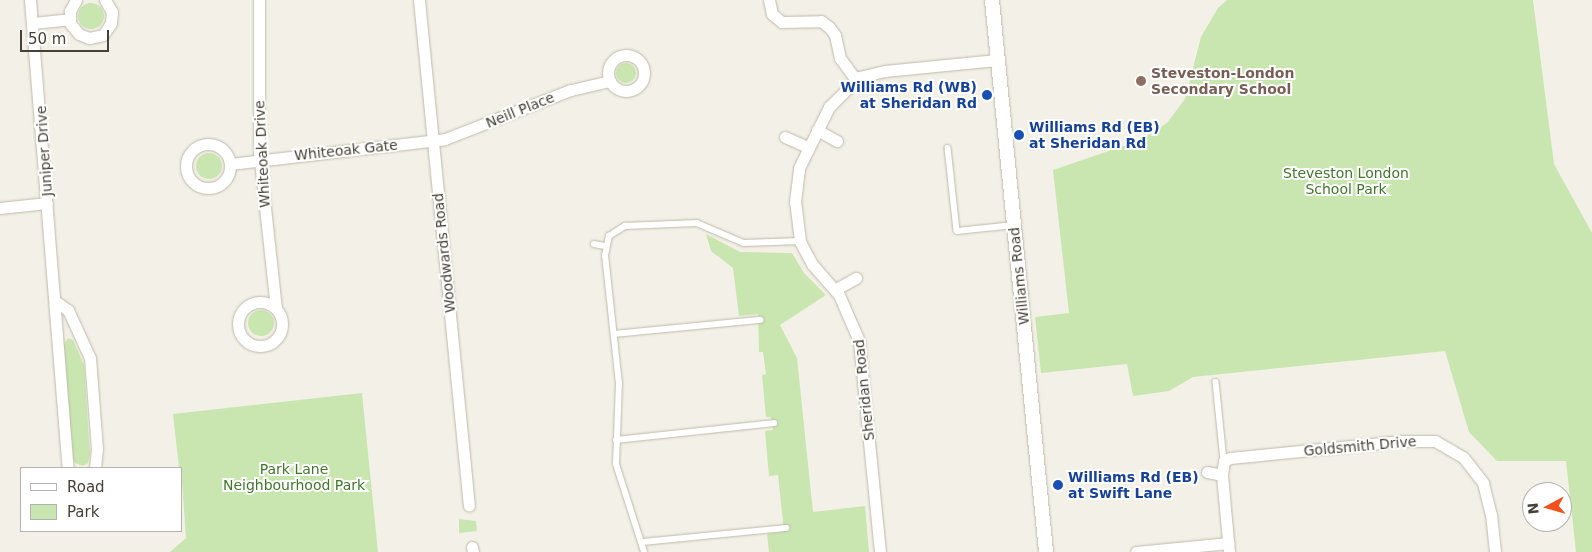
<!DOCTYPE html>
<style>
body{margin:0}
#map{position:relative;width:1592px;height:552px;overflow:hidden;background:#f3f0e7;font-family:"DejaVu Sans",sans-serif}
div>[style]{position:absolute}
[style*='--x']{left:calc(var(--x)*1px);top:calc(var(--y)*1px);width:calc(var(--w)*1px);rotate:calc(var(--a)*1deg)}
.green>*{inset:0;background:#c9e6b0}
.round{border-radius:50%}
.roads{filter:drop-shadow(0 0 1px #beb9a9) drop-shadow(0 0 1px #beb9a9)}
.service>*{height:5.5px;margin:-2.75px;padding:0 2.75px;transform-origin:2.75px;border-radius:2.75px;background:#fff}
.minor>*{height:11px;margin:-5.5px;padding:0 5.5px;transform-origin:5.5px;border-radius:5.5px;background:#fff}
.minor>.ring{margin:-5.5px;padding:0;box-sizing:content-box;background:none;border:11px solid #fff;border-radius:50%}
.tertiary>*{height:14px;margin:-7px;padding:0 7px;transform-origin:7px;border-radius:7px;background:#fff}
.dots>*{width:14px;height:14px;translate:-50% -50%;box-sizing:border-box;border:2px solid #fff;border-radius:50%}
span{translate:-50% -50%;white-space:nowrap;text-align:center;line-height:1.15;-webkit-text-stroke:4px #fff;paint-order:stroke}
.education-label{font-size:14px;color:#785e54;font-weight:700}
.left{translate:0 -50%;text-align:left}
.transit-label{font-size:14px;color:#164399;font-weight:700}
.right{translate:-100% -50%;text-align:right}
.street-label{font-size:14px;color:#464136}
.park-label{font-size:14px;color:#40762a}
.legend{position:absolute;left:20px;top:467px;width:162px;height:65px;box-sizing:border-box;background:#fff;border:1px solid #b5b3af;margin:0;padding:6px 9px;list-style:none;font-size:15px;color:#464136}
.legend li{display:flex;align-items:center;gap:10px;height:25px}
.legend b{width:25px;border:1px solid #b5b3af}
.north{position:absolute;left:1522px;top:482px;width:50px;height:50px;box-sizing:border-box;background:#fff;border:1px solid #b5b3af;border-radius:50%;rotate:264deg;font-size:14px;font-weight:700;line-height:20px;text-align:center;color:#464136}
.north::after{content:'';display:block;margin:auto;width:18px;height:22px;background:#f5511c;clip-path:polygon(50% 0,100% 100%,50% 72%,0 100%)}
.scale{position:absolute;left:20px;top:30px;width:89px;height:22px;box-sizing:border-box;border:2px solid #464136;border-top:0;padding-left:6px;font-size:15px;line-height:18px;white-space:nowrap;color:#464136;-webkit-text-stroke:4px #fff;paint-order:stroke}
</style>
<div id="map">
<div class="green">
<div style="clip-path:polygon(1227px 0,1533px 0,1554px 164px,1592px 233px,1592px 552px,1576px 552px,1566px 461px,1497px 461px,1469px 432px,1445px 351px,1193px 377px,1169px 391px,1133px 396px,1127px 364px,1041px 373px,1035px 317px,1069px 313px,1053px 170px,1141px 140px,1167px 123px,1185px 99px,1201px 37px,1218px 8px)"></div>
<div class="round" style="left:78px;top:3px;width:26px;height:26px"></div>
<div class="round" style="left:616px;top:63px;width:20px;height:20px"></div>
<div class="round" style="left:196px;top:153px;width:26px;height:26px"></div>
<div style="clip-path:polygon(706px 234px,740px 252px,792px 253px,804px 273px,826px 295px,780px 325px,797px 358px,813px 512px,865px 506px,869px 552px,769px 552px,767px 534px,784px 531px,778px 475px,769px 476px,765px 431px,773px 430px,771px 417px,766px 417px,762px 375px,766px 374px,763px 352px,759px 352px,758px 314px,739px 316px,733px 268px,711px 251px)"></div>
<div class="round" style="left:248px;top:310px;width:26px;height:26px"></div>
<div style="clip-path:polygon(68px 338px,73px 340px,84px 365px,90px 455px,88px 463px,83px 466px,75px 463px,72px 457px,64px 344px)"></div>
<div style="clip-path:polygon(362px 393px,378px 552px,170px 552px,186px 538px,181px 468px,179px 468px,173px 414px)"></div>
<div style="clip-path:polygon(459px 519px,476px 521px,477px 531px,459px 533px)"></div>
</div>
<div class="roads">
<div class="service">
<div style="--x:948;--y:148;--w:83;--a:83.8"></div>
<div style="--x:957;--y:231;--w:57;--a:-6"></div>
<div style="--x:594;--y:244;--w:11;--a:10"></div>
<div style="--x:614;--y:334;--w:147;--a:-5.5"></div>
<div style="--x:1216;--y:382;--w:79;--a:84.2"></div>
<div style="--x:616;--y:440;--w:159;--a:-6.1"></div>
<div style="--x:643;--y:542;--w:144;--a:-5.6"></div>
<div style="--x:644;--y:552;--w:92;--a:-107.7"></div>
<div style="--x:616;--y:464;--w:80;--a:-87.9"></div>
<div style="--x:619;--y:384;--w:129;--a:-96.2"></div>
<div style="--x:605;--y:256;--w:20;--a:-79"></div>
<div style="--x:609;--y:236;--w:19;--a:-32"></div>
<div style="--x:625;--y:226;--w:72;--a:-2.4"></div>
<div style="--x:697;--y:223;--w:51;--a:23.1"></div>
<div style="--x:744;--y:243;--w:56;--a:-2"></div>
</div>
<div class="minor">
<div style="--x:30;--y:0;--w:470;--a:85.4"></div>
<div style="--x:76;--y:0;--w:13;--a:119"></div>
<div style="--x:70;--y:11;--w:12;--a:90"></div>
<div style="--x:70;--y:23;--w:14;--a:51"></div>
<div style="--x:79;--y:34;--w:11;--a:22"></div>
<div style="--x:89;--y:38;--w:14;--a:-12"></div>
<div style="--x:103;--y:35;--w:14;--a:-56"></div>
<div style="--x:111;--y:23;--w:11;--a:-85"></div>
<div style="--x:112;--y:12;--w:14;--a:-120"></div>
<div style="--x:259;--y:0;--w:152;--a:90"></div>
<div style="--x:259;--y:152;--w:157;--a:83.8"></div>
<div style="--x:419;--y:0;--w:508;--a:84.36"></div>
<div style="--x:769;--y:0;--w:14;--a:78"></div>
<div style="--x:772;--y:14;--w:13;--a:39"></div>
<div style="--x:782;--y:22;--w:39;--a:-1"></div>
<div style="--x:821;--y:21;--w:10;--a:37"></div>
<div style="--x:829;--y:27;--w:10;--a:53"></div>
<div style="--x:835;--y:35;--w:24;--a:78"></div>
<div style="--x:840;--y:58;--w:26;--a:54"></div>
<div style="--x:33;--y:23;--w:36;--a:-6"></div>
<div class="ring" style="left:608px;top:55px;width:25px;height:25px"></div>
<div style="--x:817;--y:130;--w:23;--a:29"></div>
<div style="--x:785;--y:137;--w:24;--a:24"></div>
<div class="ring" style="left:186px;top:144px;width:33px;height:33px"></div>
<div style="--x:230;--y:164;--w:216;--a:-6.6"></div>
<div style="--x:445;--y:139;--w:135;--a:-21.3"></div>
<div style="--x:571;--y:90;--w:40;--a:-13"></div>
<div style="--x:0;--y:208;--w:47;--a:-6.1"></div>
<div style="--x:836;--y:289;--w:23;--a:-29"></div>
<div style="--x:55;--y:301;--w:16;--a:35"></div>
<div style="--x:68;--y:310;--w:53;--a:65.4"></div>
<div style="--x:90;--y:358;--w:91;--a:85.6"></div>
<div style="--x:97;--y:449;--w:19;--a:96"></div>
<div class="ring" style="left:238px;top:302px;width:33px;height:33px"></div>
<div style="--x:1207;--y:472;--w:15;--a:11"></div>
<div style="--x:1222;--y:475;--w:77;--a:84.8"></div>
<div style="--x:1222;--y:475;--w:14;--a:-82"></div>
<div style="--x:1224;--y:461;--w:7;--a:-27"></div>
<div style="--x:1230;--y:458;--w:172;--a:-5.7"></div>
<div style="--x:1401;--y:441;--w:34;--a:0"></div>
<div style="--x:1435;--y:441;--w:32;--a:30"></div>
<div style="--x:1463;--y:457;--w:33;--a:52"></div>
<div style="--x:1483;--y:483;--w:32;--a:76"></div>
<div style="--x:1491;--y:514;--w:38;--a:84"></div>
<div style="--x:472;--y:547;--w:5;--a:79"></div>
<div style="--x:880;--y:552;--w:212;--a:-95.7"></div>
<div style="--x:859;--y:341;--w:50;--a:-113.5"></div>
<div style="--x:839;--y:295;--w:41;--a:-131.1"></div>
<div style="--x:812;--y:264;--w:26;--a:-118"></div>
<div style="--x:800;--y:241;--w:39;--a:-97"></div>
<div style="--x:795;--y:202;--w:34;--a:-83"></div>
<div style="--x:799;--y:168;--w:68;--a:-63.8"></div>
<div style="--x:829;--y:107;--w:42;--a:-45"></div>
<div style="--x:859;--y:77;--w:27;--a:-13"></div>
<div style="--x:885;--y:71;--w:114;--a:-5.6"></div>
<div style="--x:1136;--y:552;--w:93;--a:-5.5"></div>
</div>
<div class="tertiary">
<div style="--x:992;--y:0;--w:555;--a:84.41"></div>
</div>
</div>
<div class="dots">
<div style="left:1141px;top:81px;background:#8d6e63"></div>
<div style="left:987px;top:95px;background:#1a4fb4"></div>
<div style="left:1019px;top:135px;background:#1a4fb4"></div>
<div style="left:1058px;top:485px;background:#1a4fb4"></div>
</div>
<div class="education-label">
<span class="left" style="left:1151px;top:81px">Steveston-London<br>Secondary School</span>
</div>
<div class="transit-label">
<span class="right" style="left:977px;top:95px">Williams Rd (WB)<br>at Sheridan Rd</span>
<span class="left" style="left:1029px;top:135px">Williams Rd (EB)<br>at Sheridan Rd</span>
<span class="left" style="left:1068px;top:485px">Williams Rd (EB)<br>at Swift Lane</span>
</div>
<div class="street-label">
<span style="left:520px;top:110px;rotate:-22deg">Neill Place</span>
<span style="left:346px;top:150px;rotate:-6deg">Whiteoak Gate</span>
<span style="left:44px;top:151px;rotate:-94deg">Juniper Drive</span>
<span style="left:262px;top:154px;rotate:-93deg">Whiteoak Drive</span>
<span style="left:444px;top:253px;rotate:-96deg">Woodwards Road</span>
<span style="left:1019px;top:276px;rotate:-96deg">Williams Road</span>
<span style="left:864px;top:390px;rotate:-96deg">Sheridan Road</span>
<span style="left:1360px;top:446px;rotate:-5deg">Goldsmith Drive</span>
</div>
<div class="park-label">
<span style="left:1346px;top:181px">Steveston London<br>School Park</span>
<span style="left:294px;top:477px">Park Lane<br>Neighbourhood Park</span>
</div>
<ul class="legend">
<li><b style="height:6px;background:#fff"></b>Road</li>
<li><b style="height:14px;background:#c9e6b0"></b>Park</li>
</ul>
<div class="north">N</div>
<div class="scale">50 m</div>
</div>
